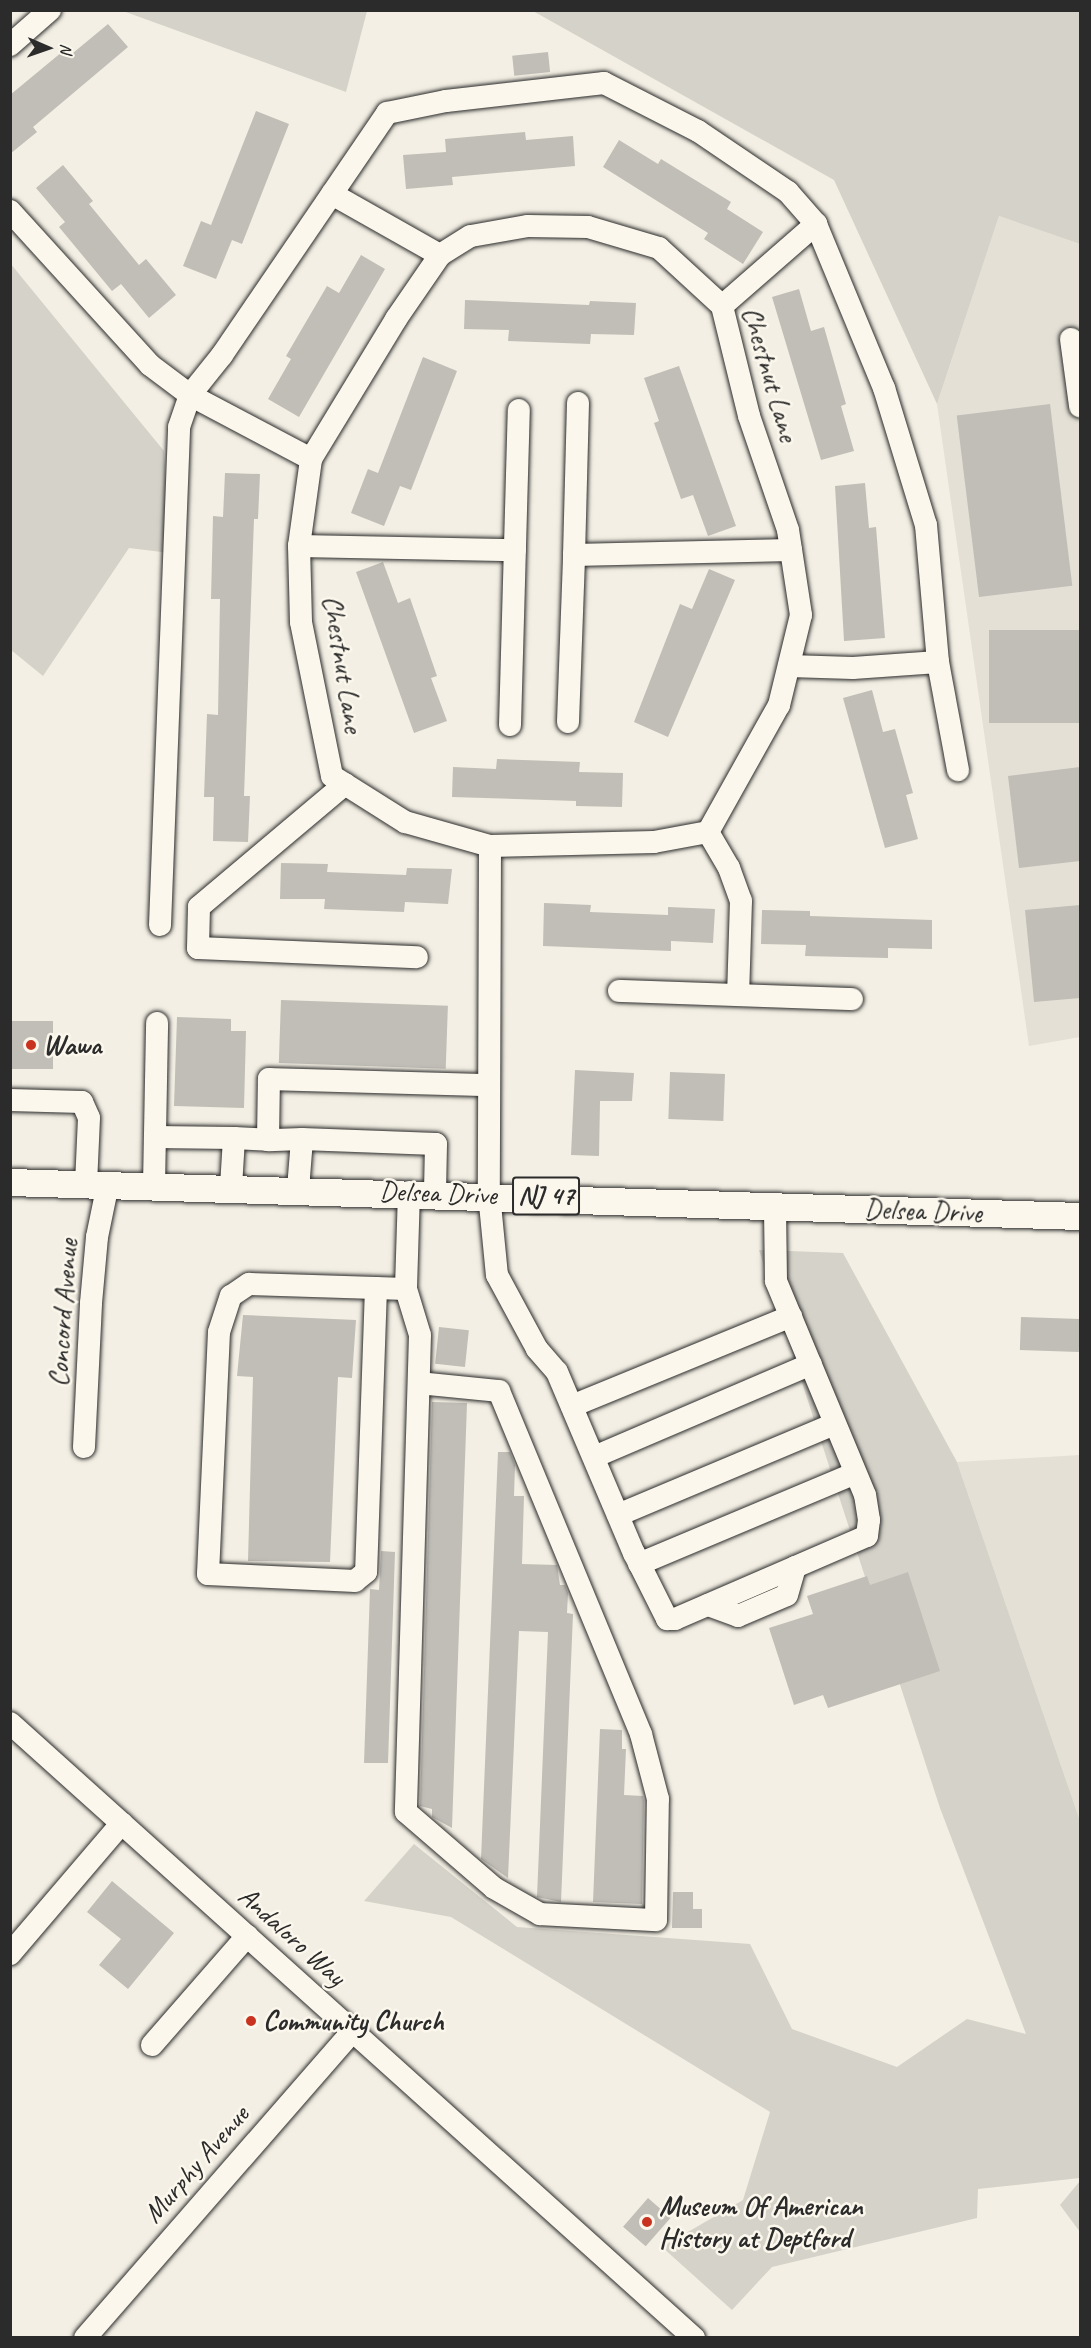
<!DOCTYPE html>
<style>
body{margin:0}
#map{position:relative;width:1091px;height:2348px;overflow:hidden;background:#f3efe4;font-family:Caveat,sans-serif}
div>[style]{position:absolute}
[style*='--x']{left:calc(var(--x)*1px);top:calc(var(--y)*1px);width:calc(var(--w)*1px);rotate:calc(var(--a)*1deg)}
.built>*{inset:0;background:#e4e0d6}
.green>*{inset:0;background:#d5d2c9}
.building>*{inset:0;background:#c0beb6;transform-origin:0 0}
.roads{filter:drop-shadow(0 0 2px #2b2b2b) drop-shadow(0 0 2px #2b2b2b)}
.minor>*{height:22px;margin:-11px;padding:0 11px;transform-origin:11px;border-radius:11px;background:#fbf7ec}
.major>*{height:27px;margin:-13.5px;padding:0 13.5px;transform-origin:13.5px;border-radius:13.5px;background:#fbf7ec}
.dots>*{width:16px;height:16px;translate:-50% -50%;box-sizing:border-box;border:3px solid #fbf7ec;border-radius:50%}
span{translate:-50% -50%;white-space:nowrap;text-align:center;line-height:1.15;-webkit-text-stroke:5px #fbf7ec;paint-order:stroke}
.shield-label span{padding:2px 4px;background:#fbf7ec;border:2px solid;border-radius:4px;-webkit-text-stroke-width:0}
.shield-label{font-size:27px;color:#2b2b2b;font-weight:700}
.street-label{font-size:28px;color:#2b2b2b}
.poi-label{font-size:28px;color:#2b2b2b;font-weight:700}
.left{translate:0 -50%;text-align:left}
.frame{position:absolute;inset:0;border:12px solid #2b2b2b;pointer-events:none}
.north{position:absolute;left:18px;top:18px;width:60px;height:60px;-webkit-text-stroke:4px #fbf7ec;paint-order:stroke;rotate:92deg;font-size:16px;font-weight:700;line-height:24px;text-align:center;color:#2b2b2b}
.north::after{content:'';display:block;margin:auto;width:21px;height:27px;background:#2b2b2b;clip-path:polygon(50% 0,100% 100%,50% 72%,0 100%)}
</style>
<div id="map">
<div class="built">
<div style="clip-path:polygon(999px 216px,1080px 244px,1080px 1037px,1029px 1046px,937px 404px)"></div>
<div style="clip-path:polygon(1080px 1455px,1080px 1821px,957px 1462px)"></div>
</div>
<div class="green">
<div style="clip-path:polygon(123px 11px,367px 10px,367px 11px,346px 92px)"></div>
<div style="clip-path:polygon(533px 11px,1080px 11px,1080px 244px,999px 216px,937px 404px,834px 180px)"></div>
<div style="clip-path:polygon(10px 263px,164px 451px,170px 553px,129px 548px,43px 676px,11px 650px)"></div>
<div style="clip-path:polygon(759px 1250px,843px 1253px,957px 1462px,1080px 1821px,1080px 2178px,978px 2189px,977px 2218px,772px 2267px,732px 2310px,662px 2247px,743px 2200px,770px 2112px,451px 1917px,364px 1901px,414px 1844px,517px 1927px,750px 1944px,792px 2029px,897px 2067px,967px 2019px,1026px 2034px,940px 1808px)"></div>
<div style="clip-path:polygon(1080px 2181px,1080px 2232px,1060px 2205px)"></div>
</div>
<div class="building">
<div style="clip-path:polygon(108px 24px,128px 47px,33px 127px,37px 132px,10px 154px,10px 95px,68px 47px,73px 53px)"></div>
<div style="left:548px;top:52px;width:20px;height:36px;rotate:84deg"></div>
<div style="clip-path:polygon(256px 111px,289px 124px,242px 244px,232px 240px,216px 279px,183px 266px,201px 221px,211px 225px)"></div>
<div style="clip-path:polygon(525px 132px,526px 140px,573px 136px,575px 166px,452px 177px,453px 185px,406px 189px,403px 155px,446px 152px,445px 139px)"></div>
<div style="clip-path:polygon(619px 140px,658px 164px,661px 159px,731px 202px,727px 209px,763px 232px,743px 264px,704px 239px,708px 233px,603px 167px)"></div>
<div style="clip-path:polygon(63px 165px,93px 201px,89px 204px,139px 265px,146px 259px,176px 295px,149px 318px,121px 284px,112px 291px,59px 227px,65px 222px,36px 188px)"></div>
<div style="clip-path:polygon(361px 255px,385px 269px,299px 417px,268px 399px,291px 359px,286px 356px,327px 286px,339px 293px)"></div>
<div style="clip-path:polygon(799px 289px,811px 331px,824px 327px,846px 404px,841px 406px,854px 451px,821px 460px,772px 297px)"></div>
<div style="clip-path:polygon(465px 300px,589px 305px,590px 301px,636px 303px,634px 335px,591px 334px,590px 344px,508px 341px,509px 330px,464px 329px)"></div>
<div style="clip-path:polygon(423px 357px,457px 371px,411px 490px,400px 486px,384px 526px,351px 513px,368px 469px,378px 473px)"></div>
<div style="clip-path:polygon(679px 366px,736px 526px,708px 536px,693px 495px,681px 499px,654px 423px,659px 421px,644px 378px)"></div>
<div style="left:1050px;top:404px;width:183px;height:94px;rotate:83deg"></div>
<div style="clip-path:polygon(225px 473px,260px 474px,258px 519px,254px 519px,244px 796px,250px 796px,248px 842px,213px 841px,214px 797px,204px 797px,207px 714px,218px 715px,220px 599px,211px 599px,213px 516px,223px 517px)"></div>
<div style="clip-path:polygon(865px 483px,869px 528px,876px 527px,885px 638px,844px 641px,835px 486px)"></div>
<div style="clip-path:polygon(383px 562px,398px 603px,410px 598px,437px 676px,431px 678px,447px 721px,414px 733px,356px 572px)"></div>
<div style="clip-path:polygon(709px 569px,735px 580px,668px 737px,634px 722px,680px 604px,692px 609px)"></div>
<div style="left:1080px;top:630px;width:93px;height:91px;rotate:90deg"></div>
<div style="clip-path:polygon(872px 690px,883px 732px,895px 729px,913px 793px,906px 795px,918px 839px,885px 848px,843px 698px)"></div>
<div style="clip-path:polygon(497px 759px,580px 762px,579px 772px,623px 773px,622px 807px,576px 806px,576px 801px,452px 797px,453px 767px,496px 769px)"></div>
<div style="clip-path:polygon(1080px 767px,1080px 861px,1019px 868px,1008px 776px)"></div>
<div style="clip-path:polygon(281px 863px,328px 864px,327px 872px,406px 875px,407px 868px,452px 869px,448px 904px,405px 902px,404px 912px,324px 909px,325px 899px,280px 899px)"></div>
<div style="clip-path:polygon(544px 903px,591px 905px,590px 912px,668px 915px,668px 907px,715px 909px,713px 943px,671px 941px,671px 951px,543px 946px)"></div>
<div style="clip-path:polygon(1080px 905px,1080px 998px,1034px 1002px,1025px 910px)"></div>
<div style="clip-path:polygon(762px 910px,810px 911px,810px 916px,932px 920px,932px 949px,888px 948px,888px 958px,805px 956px,806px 945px,761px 944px)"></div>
<div style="left:281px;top:1000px;width:167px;height:63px;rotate:2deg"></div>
<div style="clip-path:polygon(177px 1017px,231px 1019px,231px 1031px,246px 1031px,244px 1108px,174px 1106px)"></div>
<div style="left:10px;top:1021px;width:43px;height:48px"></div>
<div style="clip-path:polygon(575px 1070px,634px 1073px,632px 1101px,600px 1101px,599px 1156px,571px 1155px)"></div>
<div style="left:670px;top:1072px;width:55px;height:47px;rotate:2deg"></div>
<div style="clip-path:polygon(243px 1315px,356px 1320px,352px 1378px,338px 1377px,330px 1562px,248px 1561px,253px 1377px,237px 1376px)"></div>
<div style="left:1021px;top:1317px;width:59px;height:33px;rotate:2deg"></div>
<div style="left:439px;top:1327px;width:30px;height:37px;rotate:6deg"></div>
<div style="clip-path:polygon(432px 1402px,467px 1403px,452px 1828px,432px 1817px,432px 1809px,420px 1806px)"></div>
<div style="clip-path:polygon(498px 1452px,510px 1452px,515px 1465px,514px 1496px,524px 1496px,522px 1564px,557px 1565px,560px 1585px,565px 1585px,568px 1593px,567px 1613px,573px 1614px,561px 1902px,537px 1897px,548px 1632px,519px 1631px,508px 1878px,481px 1859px)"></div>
<div style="clip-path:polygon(381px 1551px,395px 1552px,388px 1763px,364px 1763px,370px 1589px,379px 1590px)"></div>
<div style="clip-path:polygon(908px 1572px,940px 1671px,828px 1708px,823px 1695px,794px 1705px,769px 1628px,813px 1614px,807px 1596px,867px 1576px,870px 1585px)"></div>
<div style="clip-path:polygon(600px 1729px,622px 1730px,622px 1749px,626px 1749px,624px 1795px,643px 1796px,644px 1801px,642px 1904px,593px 1902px)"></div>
<div style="clip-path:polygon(112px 1881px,174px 1933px,128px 1989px,99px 1965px,121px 1939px,87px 1912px)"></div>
<div style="clip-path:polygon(673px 1892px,693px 1892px,693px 1909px,702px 1909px,702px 1928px,672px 1928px)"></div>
<div style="left:648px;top:2198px;width:30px;height:38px;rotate:41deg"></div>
</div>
<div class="roads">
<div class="minor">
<div style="--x:10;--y:45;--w:53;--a:-41.2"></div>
<div style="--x:332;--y:194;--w:124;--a:29.5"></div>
<div style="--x:10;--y:211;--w:208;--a:47.7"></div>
<div style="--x:150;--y:365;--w:50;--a:36.9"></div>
<div style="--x:190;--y:395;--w:137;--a:27.9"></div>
<div style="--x:528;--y:226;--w:60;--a:1"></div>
<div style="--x:588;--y:227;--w:74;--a:16.5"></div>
<div style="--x:659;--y:248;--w:86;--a:42.6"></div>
<div style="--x:722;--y:306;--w:113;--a:76.2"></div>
<div style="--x:749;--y:416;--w:120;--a:71.1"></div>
<div style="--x:788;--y:530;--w:86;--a:81.3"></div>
<div style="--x:801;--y:615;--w:93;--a:103.7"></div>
<div style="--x:779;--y:705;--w:145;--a:119.2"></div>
<div style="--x:708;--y:832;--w:55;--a:169.5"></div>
<div style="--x:654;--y:842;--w:164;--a:178.6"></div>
<div style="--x:490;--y:846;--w:88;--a:-164.2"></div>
<div style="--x:405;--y:822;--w:86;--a:-147.8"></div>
<div style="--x:332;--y:776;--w:157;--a:-101.4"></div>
<div style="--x:301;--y:622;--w:76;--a:-91.5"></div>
<div style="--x:299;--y:546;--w:88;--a:-82.1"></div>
<div style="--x:311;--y:459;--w:164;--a:-58.7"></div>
<div style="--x:396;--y:319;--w:78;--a:-55.5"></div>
<div style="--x:440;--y:255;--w:36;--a:-32"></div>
<div style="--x:471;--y:236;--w:58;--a:-10"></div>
<div style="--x:722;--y:306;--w:125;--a:-41.1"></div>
<div style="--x:1071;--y:339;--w:68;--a:82.3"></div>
<div style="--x:578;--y:403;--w:152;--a:91.5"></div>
<div style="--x:574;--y:555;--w:217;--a:-1.3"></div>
<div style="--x:299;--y:546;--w:216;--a:1.1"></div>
<div style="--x:789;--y:666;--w:64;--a:1.8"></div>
<div style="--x:853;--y:668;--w:85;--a:-4"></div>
<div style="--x:568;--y:722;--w:167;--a:-87.9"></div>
<div style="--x:510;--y:725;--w:315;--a:-88.4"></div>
<div style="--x:345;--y:784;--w:191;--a:139.9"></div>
<div style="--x:199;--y:907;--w:41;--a:91.4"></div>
<div style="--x:198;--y:948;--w:219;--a:2.4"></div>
<div style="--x:708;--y:832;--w:42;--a:59.7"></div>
<div style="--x:729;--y:868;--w:35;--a:70"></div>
<div style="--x:741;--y:901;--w:94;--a:91.8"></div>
<div style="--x:490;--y:846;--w:348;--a:90.2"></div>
<div style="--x:489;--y:1194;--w:81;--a:84.4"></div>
<div style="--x:497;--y:1275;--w:84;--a:61.6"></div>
<div style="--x:537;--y:1349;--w:30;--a:49"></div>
<div style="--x:557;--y:1372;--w:197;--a:67"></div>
<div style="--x:634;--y:1553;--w:74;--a:63.4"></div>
<div style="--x:667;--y:1619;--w:8;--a:0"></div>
<div style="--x:675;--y:1619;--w:209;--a:-23.4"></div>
<div style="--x:867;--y:1536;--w:16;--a:-83"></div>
<div style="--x:869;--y:1520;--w:25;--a:-99"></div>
<div style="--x:865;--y:1495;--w:232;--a:-112.6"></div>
<div style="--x:776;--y:1281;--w:75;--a:-90.8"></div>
<div style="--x:160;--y:925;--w:498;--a:-87.8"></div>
<div style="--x:179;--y:427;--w:34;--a:-71"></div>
<div style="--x:190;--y:395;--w:51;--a:-51.3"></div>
<div style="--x:222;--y:355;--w:293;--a:-55.7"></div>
<div style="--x:387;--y:113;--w:60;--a:-11.5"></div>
<div style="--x:446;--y:101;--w:159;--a:-6.5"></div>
<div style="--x:604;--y:83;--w:106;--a:27.1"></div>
<div style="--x:698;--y:131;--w:109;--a:34.1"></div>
<div style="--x:788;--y:192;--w:43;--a:48.8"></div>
<div style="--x:816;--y:224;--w:178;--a:67.5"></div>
<div style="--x:884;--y:388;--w:143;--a:73"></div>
<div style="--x:926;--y:525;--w:138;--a:85"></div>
<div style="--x:938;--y:662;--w:110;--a:79.5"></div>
<div style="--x:619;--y:991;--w:233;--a:2"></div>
<div style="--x:10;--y:1100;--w:72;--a:1.6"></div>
<div style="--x:82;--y:1102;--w:17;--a:66"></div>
<div style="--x:89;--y:1118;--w:65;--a:92.6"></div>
<div style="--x:155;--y:1137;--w:79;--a:0.7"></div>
<div style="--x:302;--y:1139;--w:134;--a:2.1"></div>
<div style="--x:436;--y:1144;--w:49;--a:91.2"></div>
<div style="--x:154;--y:1185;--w:162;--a:-88.9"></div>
<div style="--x:231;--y:1187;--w:49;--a:-86.5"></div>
<div style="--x:234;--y:1138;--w:34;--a:3"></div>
<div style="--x:298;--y:1189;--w:50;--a:-85.4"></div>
<div style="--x:302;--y:1139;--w:34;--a:178"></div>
<div style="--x:268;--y:1140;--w:61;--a:-89.1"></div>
<div style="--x:269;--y:1079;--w:220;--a:1.6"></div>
<div style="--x:409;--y:1192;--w:97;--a:91.8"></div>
<div style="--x:406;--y:1289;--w:48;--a:73.1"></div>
<div style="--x:420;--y:1335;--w:477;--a:91.7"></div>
<div style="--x:406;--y:1812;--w:116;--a:40.8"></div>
<div style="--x:494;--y:1888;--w:53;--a:29.5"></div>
<div style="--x:540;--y:1914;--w:116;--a:3"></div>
<div style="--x:656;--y:1920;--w:121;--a:-89.1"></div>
<div style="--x:658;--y:1799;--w:67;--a:-104.7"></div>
<div style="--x:641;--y:1734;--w:371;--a:-112.5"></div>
<div style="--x:499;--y:1391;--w:80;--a:-174.3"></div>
<div style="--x:376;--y:1288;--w:284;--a:92"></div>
<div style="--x:366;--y:1572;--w:14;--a:141"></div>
<div style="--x:355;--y:1581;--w:147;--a:-177.3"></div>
<div style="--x:208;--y:1574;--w:242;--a:-87.4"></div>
<div style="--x:219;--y:1332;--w:38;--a:-72"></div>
<div style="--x:231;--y:1296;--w:22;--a:-34"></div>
<div style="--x:249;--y:1284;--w:127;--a:1.8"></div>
<div style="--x:376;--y:1288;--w:30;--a:2"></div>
<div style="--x:572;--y:1406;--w:237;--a:-22.3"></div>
<div style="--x:84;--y:1447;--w:144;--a:-87.2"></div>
<div style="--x:91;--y:1303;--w:66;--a:-84.8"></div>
<div style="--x:97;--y:1237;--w:54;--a:-78.3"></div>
<div style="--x:594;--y:1457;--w:236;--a:-23.2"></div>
<div style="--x:618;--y:1515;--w:235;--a:-22.8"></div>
<div style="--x:639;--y:1564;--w:234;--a:-22.8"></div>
<div style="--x:708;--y:1605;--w:32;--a:20"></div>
<div style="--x:738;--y:1616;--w:53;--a:-23.2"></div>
<div style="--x:787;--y:1595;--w:29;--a:-74"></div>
<div style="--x:10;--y:1723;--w:920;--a:41.96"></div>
<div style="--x:10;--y:1954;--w:172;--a:-49.5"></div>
<div style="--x:152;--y:2045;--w:145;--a:-48.9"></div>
<div style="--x:85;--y:2338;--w:408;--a:-48.9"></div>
</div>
<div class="major">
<div style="--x:10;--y:1182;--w:1071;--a:1.82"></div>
</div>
</div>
<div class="dots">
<div style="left:31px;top:1045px;background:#c8321e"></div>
<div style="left:251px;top:2021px;background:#c8321e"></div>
<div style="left:647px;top:2222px;background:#c8321e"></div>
</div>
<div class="shield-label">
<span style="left:546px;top:1196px">NJ 47</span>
</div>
<div class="street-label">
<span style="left:770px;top:374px;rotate:74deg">Chestnut Lane</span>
<span style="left:343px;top:664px;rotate:81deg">Chestnut Lane</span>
<span style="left:438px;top:1193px;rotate:2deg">Delsea Drive</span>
<span style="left:923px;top:1211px;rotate:2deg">Delsea Drive</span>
<span style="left:63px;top:1313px;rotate:-86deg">Concord Avenue</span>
<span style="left:292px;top:1936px;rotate:42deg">Andaloro Way</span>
<span style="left:196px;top:2164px;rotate:-49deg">Murphy Avenue</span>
</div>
<div class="poi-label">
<span class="left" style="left:43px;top:1045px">Wawa</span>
<span class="left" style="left:263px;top:2021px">Community Church</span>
<span class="left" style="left:659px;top:2222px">Museum Of American<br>History at Deptford</span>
</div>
<div class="frame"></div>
<div class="north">N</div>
</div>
